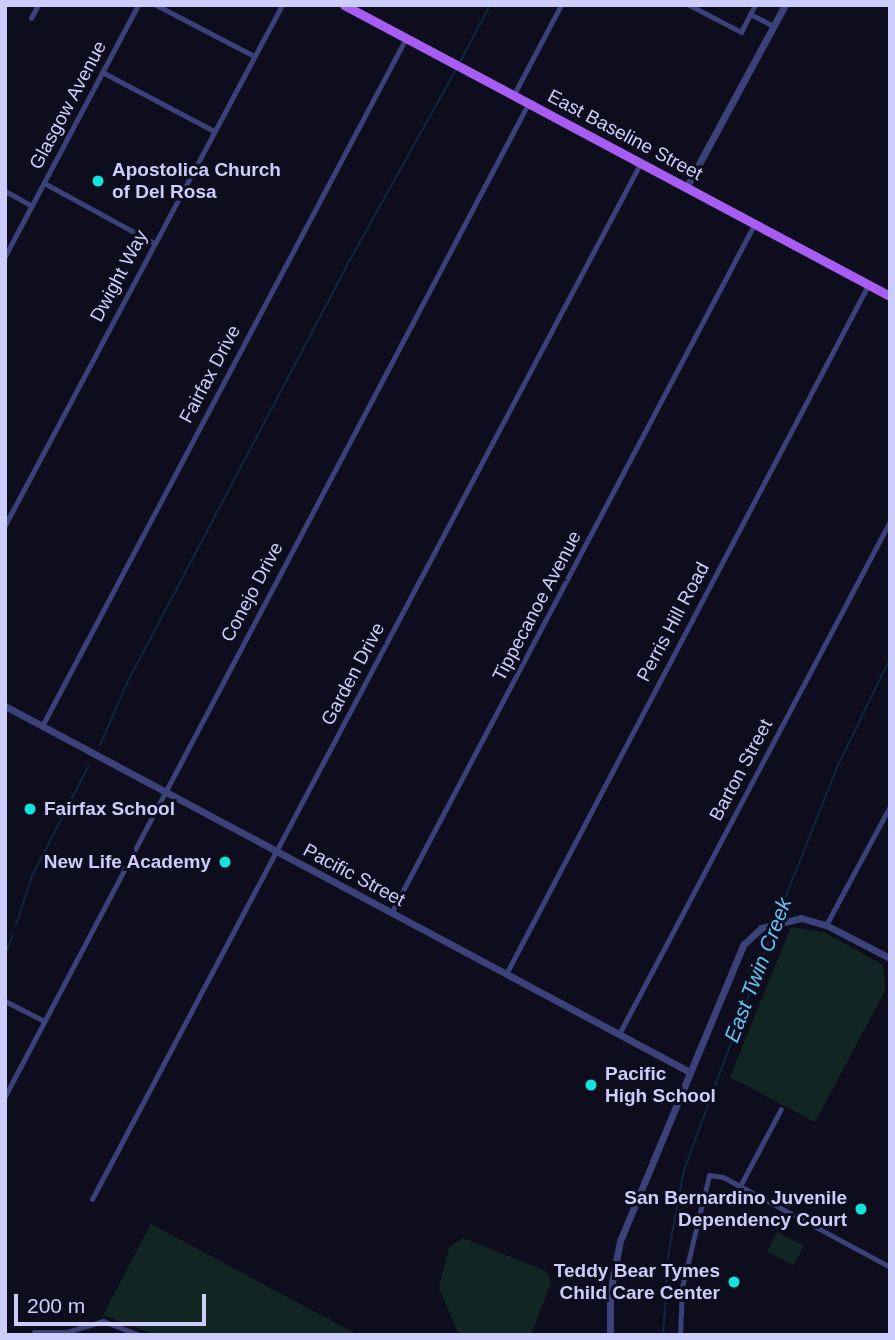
<!DOCTYPE html>
<style>
body{margin:0}
#map{position:relative;width:895px;height:1340px;overflow:hidden;background:#0e0d1d;font-family:Arial,sans-serif}
div>[style]{position:absolute}
[style*='--x']{left:calc(var(--x)*1px);top:calc(var(--y)*1px);width:calc(var(--w)*1px);rotate:calc(var(--a)*1deg)}
.green>*{inset:0;background:#112623;transform-origin:0 0}
.stream>*{height:2px;margin:-1px;padding:0 1px;transform-origin:1px;border-radius:1px;background:#0f273f}
.minor>*{height:5px;margin:-2.5px;padding:0 2.5px;transform-origin:2.5px;border-radius:2.5px;background:#3b4179}
.tertiary>*{height:7px;margin:-3.5px;padding:0 3.5px;transform-origin:3.5px;border-radius:3.5px;background:#3b4179}
.primary>*{height:9px;margin:-4.5px;padding:0 4.5px;transform-origin:4.5px;border-radius:4.5px;background:#a75cf3}
.dots>*{width:19px;height:19px;translate:-50% -50%;box-sizing:border-box;border:4px solid #0e0d1d;border-radius:50%}
span{translate:-50% -50%;white-space:nowrap;text-align:center;line-height:1.15;-webkit-text-stroke:6px #0e0d1d;paint-order:stroke}
.street-label{font-size:19px;color:#cdcdfb}
.poi-label{font-size:19px;color:#cdcdfb;font-weight:700}
.left{translate:0 -50%;text-align:left}
.right{translate:-100% -50%;text-align:right}
.water-label{font-size:21px;color:#62c3f4;font-style:italic}
.frame{position:absolute;inset:0;border:7px solid #cdcdfb;pointer-events:none}
.scale{position:absolute;left:14px;top:1294px;width:192px;height:32px;box-sizing:border-box;border:4px solid #cdcdfb;border-top:0;padding-left:9px;font-size:21px;line-height:24px;white-space:nowrap;color:#cdcdfb;-webkit-text-stroke:5px #0e0d1d;paint-order:stroke}
</style>
<div id="map">
<div class="green">
<div style="clip-path:polygon(791px 927px,824px 932px,883px 965px,885px 991px,815px 1122px,730px 1077px)"></div>
<div style="clip-path:polygon(151px 1224px,358px 1335px,156px 1335px,103px 1315px)"></div>
<div style="left:777px;top:1232px;width:30px;height:22px;rotate:27deg"></div>
<div style="clip-path:polygon(463px 1238px,546px 1271px,551px 1282px,531px 1335px,459px 1335px,439px 1288px,449px 1247px)"></div>
</div>
<div class="stream">
<div style="--x:459;--y:64;--w:67;--a:-62.3"></div>
<div style="--x:100;--y:745;--w:70;--a:-66.4"></div>
<div style="--x:128;--y:681;--w:468;--a:-62.2"></div>
<div style="--x:346;--y:267;--w:227;--a:-60.9"></div>
<div style="--x:776;--y:921;--w:168;--a:-68.3"></div>
<div style="--x:838;--y:765;--w:118;--a:-63.9"></div>
<div style="--x:16;--y:925;--w:52;--a:-71.9"></div>
<div style="--x:32;--y:876;--w:125;--a:-62.8"></div>
<div style="--x:5;--y:954;--w:21;--a:-67"></div>
<div style="--x:663;--y:1335;--w:85;--a:-86"></div>
<div style="--x:669;--y:1250;--w:81;--a:-79.4"></div>
<div style="--x:684;--y:1170;--w:259;--a:-69.7"></div>
</div>
<div class="minor">
<div style="--x:156;--y:5;--w:110;--a:27.5"></div>
<div style="--x:689;--y:5;--w:59;--a:27.4"></div>
<div style="--x:741;--y:32;--w:30;--a:-63"></div>
<div style="--x:750;--y:14;--w:27;--a:27"></div>
<div style="--x:31;--y:18;--w:15;--a:-62"></div>
<div style="--x:102;--y:72;--w:127;--a:27.8"></div>
<div style="--x:513;--y:96;--w:103;--a:-62.2"></div>
<div style="--x:44;--y:183;--w:125;--a:28.6"></div>
<div style="--x:5;--y:191;--w:31;--a:29"></div>
<div style="--x:5;--y:256;--w:284;--a:-62.1"></div>
<div style="--x:5;--y:525;--w:589;--a:-61.96"></div>
<div style="--x:42;--y:726;--w:778;--a:-62.12"></div>
<div style="--x:391;--y:913;--w:780;--a:-62.19"></div>
<div style="--x:826;--y:925;--w:135;--a:-61.7"></div>
<div style="--x:506;--y:974;--w:778;--a:-62.28"></div>
<div style="--x:5;--y:1001;--w:44;--a:27.1"></div>
<div style="--x:619;--y:1034;--w:580;--a:-62.15"></div>
<div style="--x:5;--y:1096;--w:1121;--a:-62.2"></div>
<div style="--x:740;--y:1186;--w:87;--a:-62"></div>
<div style="--x:92;--y:1199;--w:1171;--a:-62.1"></div>
<div style="--x:34;--y:1332;--w:33;--a:0"></div>
<div style="--x:67;--y:1332;--w:38;--a:-17"></div>
<div style="--x:103;--y:1321;--w:40;--a:21"></div>
<div style="--x:680;--y:1335;--w:48;--a:-87.6"></div>
<div style="--x:682;--y:1287;--w:115;--a:-76.4"></div>
<div style="--x:709;--y:1175;--w:14;--a:8"></div>
<div style="--x:723;--y:1177;--w:190;--a:28.3"></div>
</div>
<div class="tertiary">
<div style="--x:686;--y:188;--w:208;--a:-61.6"></div>
<div style="--x:5;--y:706;--w:774;--a:28.12"></div>
<div style="--x:610;--y:1335;--w:43;--a:-90"></div>
<div style="--x:610;--y:1292;--w:52;--a:-78.9"></div>
<div style="--x:620;--y:1241;--w:321;--a:-67.4"></div>
<div style="--x:743;--y:945;--w:25;--a:-43"></div>
<div style="--x:761;--y:928;--w:41;--a:-14"></div>
<div style="--x:801;--y:918;--w:26;--a:16"></div>
<div style="--x:826;--y:925;--w:72;--a:27.3"></div>
</div>
<div class="primary">
<div style="--x:344;--y:5;--w:619;--a:28.06"></div>
</div>
<div class="dots">
<div style="left:98px;top:181px;background:#10e4dd"></div>
<div style="left:30px;top:809px;background:#10e4dd"></div>
<div style="left:225px;top:862px;background:#10e4dd"></div>
<div style="left:591px;top:1085px;background:#10e4dd"></div>
<div style="left:861px;top:1209px;background:#10e4dd"></div>
<div style="left:734px;top:1282px;background:#10e4dd"></div>
</div>
<div class="street-label">
<span style="left:68px;top:105px;rotate:-62deg">Glasgow Avenue</span>
<span style="left:625px;top:135px;rotate:28deg">East Baseline Street</span>
<span style="left:119px;top:276px;rotate:-62deg">Dwight Way</span>
<span style="left:210px;top:374px;rotate:-62deg">Fairfax Drive</span>
<span style="left:252px;top:592px;rotate:-62deg">Conejo Drive</span>
<span style="left:537px;top:606px;rotate:-62deg">Tippecanoe Avenue</span>
<span style="left:673px;top:622px;rotate:-62deg">Perris Hill Road</span>
<span style="left:353px;top:674px;rotate:-62deg">Garden Drive</span>
<span style="left:741px;top:770px;rotate:-62deg">Barton Street</span>
<span style="left:354px;top:875px;rotate:28deg">Pacific Street</span>
</div>
<div class="poi-label">
<span class="left" style="left:112px;top:181px">Apostolica Church<br>of Del Rosa</span>
<span class="left" style="left:44px;top:809px">Fairfax School</span>
<span class="right" style="left:211px;top:862px">New Life Academy</span>
<span class="left" style="left:605px;top:1085px">Pacific<br>High School</span>
<span class="right" style="left:847px;top:1209px">San Bernardino Juvenile<br>Dependency Court</span>
<span class="right" style="left:720px;top:1282px">Teddy Bear Tymes<br>Child Care Center</span>
</div>
<div class="water-label">
<span style="left:758px;top:970px;rotate:-69deg">East Twin Creek</span>
</div>
<div class="frame"></div>
<div class="scale">200 m</div>
</div>
